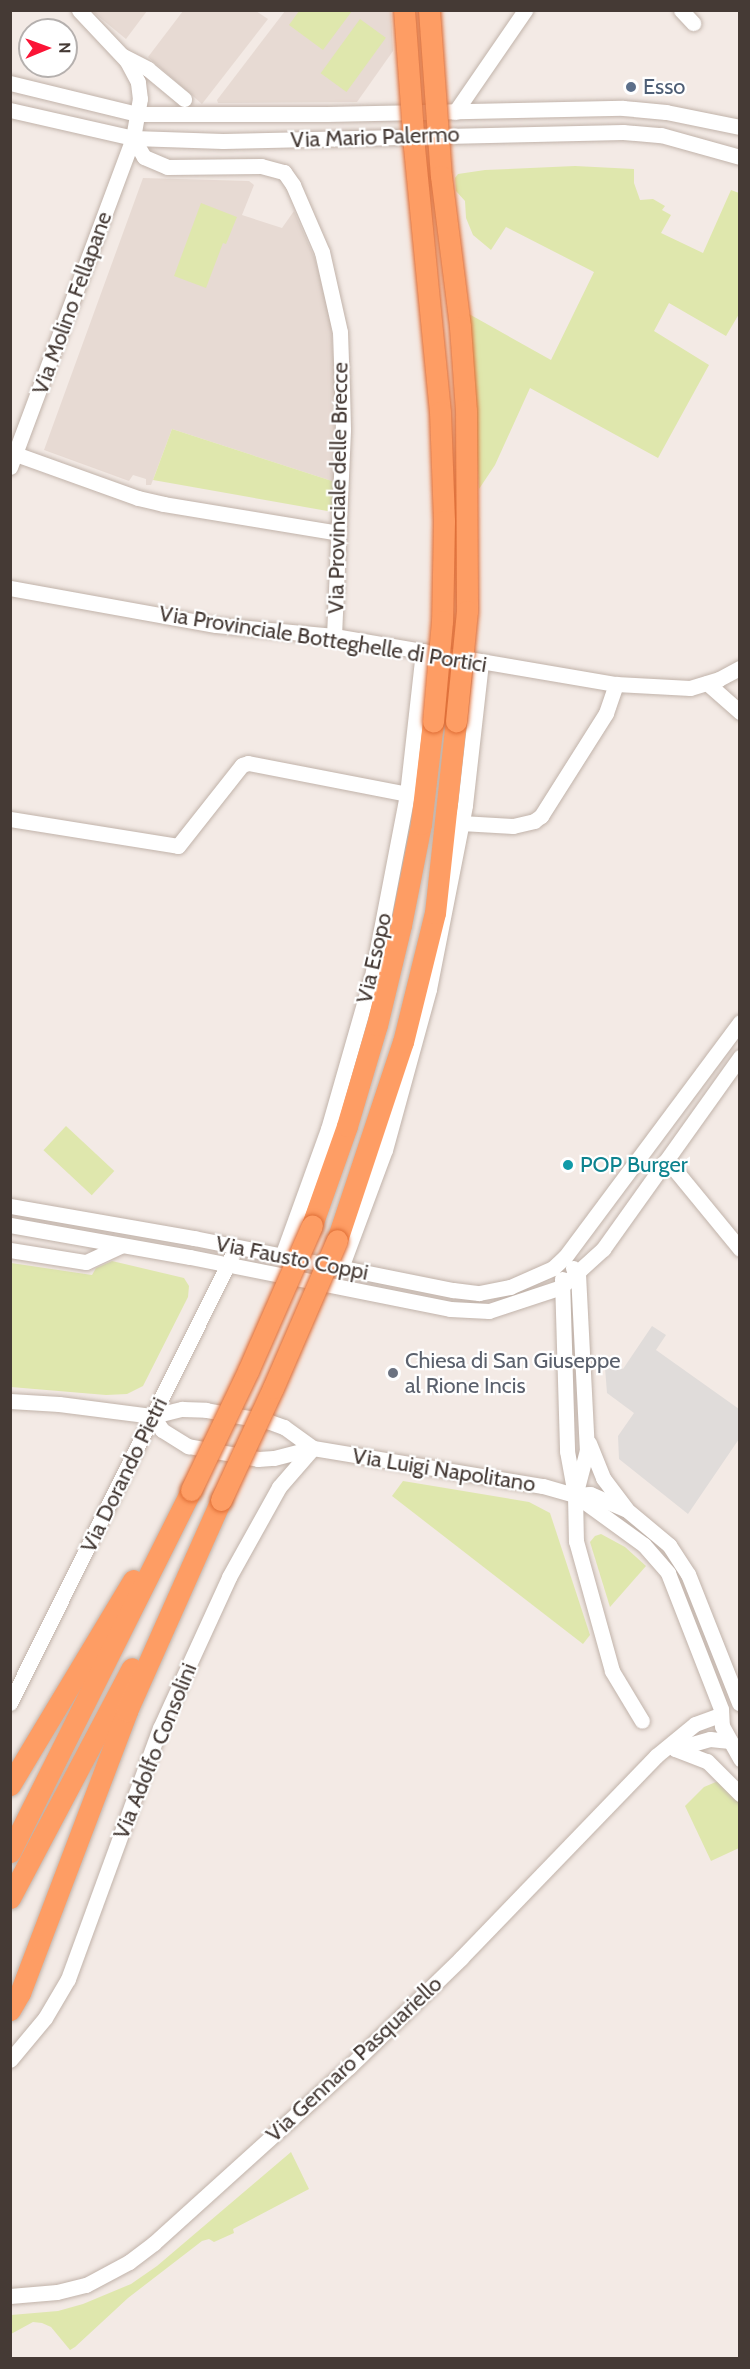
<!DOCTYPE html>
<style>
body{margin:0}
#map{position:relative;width:750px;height:2369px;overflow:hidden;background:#f3eae5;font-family:Cabin,sans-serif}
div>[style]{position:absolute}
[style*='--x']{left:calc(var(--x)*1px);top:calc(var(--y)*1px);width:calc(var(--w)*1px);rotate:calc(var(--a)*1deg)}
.residential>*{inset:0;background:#e7dad3}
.green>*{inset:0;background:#dfe7ad;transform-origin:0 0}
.parking>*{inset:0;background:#e0dcda}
.roads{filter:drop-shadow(0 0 2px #c1b3aa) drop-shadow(0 0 2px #c1b3aa)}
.minor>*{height:15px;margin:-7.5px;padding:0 7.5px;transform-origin:7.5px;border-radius:7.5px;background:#fff}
.highway>*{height:21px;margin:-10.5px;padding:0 10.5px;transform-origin:10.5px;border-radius:10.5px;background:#fe9d64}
.bridges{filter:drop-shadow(0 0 2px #de6c34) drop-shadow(0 0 2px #de6c34)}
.highway-bridge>*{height:21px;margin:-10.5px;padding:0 10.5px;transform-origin:10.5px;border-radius:10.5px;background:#fe9d64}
.dots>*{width:16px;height:16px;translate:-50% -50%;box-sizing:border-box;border:3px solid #fff;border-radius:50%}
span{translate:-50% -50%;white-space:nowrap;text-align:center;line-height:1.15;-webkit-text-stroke:4.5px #fff;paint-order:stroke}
.service-label{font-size:22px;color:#4e5e75}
.left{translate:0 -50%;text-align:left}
.street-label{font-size:22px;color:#453a35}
.culture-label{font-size:22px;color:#0d838f}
.worship-label{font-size:22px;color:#5b616d}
.frame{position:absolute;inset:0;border:12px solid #453a35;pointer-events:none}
.north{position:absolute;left:18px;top:18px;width:60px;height:60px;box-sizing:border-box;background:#fff;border:2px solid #b5b0ae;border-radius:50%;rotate:89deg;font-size:16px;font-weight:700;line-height:24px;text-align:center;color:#453a35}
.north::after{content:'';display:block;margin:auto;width:21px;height:27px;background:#fb1436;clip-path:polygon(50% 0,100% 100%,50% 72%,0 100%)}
</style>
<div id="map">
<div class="residential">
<div style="clip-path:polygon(92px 11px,147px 11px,126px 39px)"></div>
<div style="clip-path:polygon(183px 11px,256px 11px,268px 19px,202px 104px,148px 57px)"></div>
<div style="clip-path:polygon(285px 11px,391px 11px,393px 51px,357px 102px,218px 103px,217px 100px)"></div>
<div style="clip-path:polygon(143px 178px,249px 181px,254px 185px,242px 215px,282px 228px,294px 211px,315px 259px,331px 321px,336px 407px,335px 482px,172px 429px,151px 485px,146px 485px,146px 479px,133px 475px,129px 481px,44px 450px)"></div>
</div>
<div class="green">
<div style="clip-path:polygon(299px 11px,299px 10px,352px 11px,323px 50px,289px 25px)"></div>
<div style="left:360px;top:19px;width:32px;height:67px;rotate:36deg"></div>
<div style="clip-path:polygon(575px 166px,634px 169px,634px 183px,640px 200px,653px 199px,665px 206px,662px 210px,671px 215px,661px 233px,703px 253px,731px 190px,739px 193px,739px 314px,726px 336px,669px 303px,654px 331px,709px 365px,658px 458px,530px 388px,495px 465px,479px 489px,469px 314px,551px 360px,594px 272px,506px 227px,491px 250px,473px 235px,466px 218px,465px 201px,456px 191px,455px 178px,458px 174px,485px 170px)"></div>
<div style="clip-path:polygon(201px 203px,237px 217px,226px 244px,223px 243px,206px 288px,174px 276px)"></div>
<div style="clip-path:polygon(172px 429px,335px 482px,333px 512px,153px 480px)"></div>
<div style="left:66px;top:1126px;width:66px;height:33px;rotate:43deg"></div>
<div style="clip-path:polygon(112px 1261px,184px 1278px,189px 1286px,188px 1297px,143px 1386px,127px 1394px,106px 1395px,11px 1387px,11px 1263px,92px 1275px,96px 1268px)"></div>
<div style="clip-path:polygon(403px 1481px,529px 1502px,550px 1513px,590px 1635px,583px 1644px,392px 1496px)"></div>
<div style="clip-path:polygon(601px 1534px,625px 1547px,646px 1566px,610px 1607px,590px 1542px,595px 1536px)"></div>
<div style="clip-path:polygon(723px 1779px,737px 1801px,739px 1802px,739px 1848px,711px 1861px,685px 1806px,704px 1787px)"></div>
<div style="clip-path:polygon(291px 2152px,309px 2189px,233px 2229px,234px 2233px,214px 2242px,209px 2239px,202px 2241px,128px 2298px,75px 2347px,70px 2350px,51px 2327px,42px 2323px,33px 2322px,11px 2334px,11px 2315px,58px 2311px,83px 2304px,131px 2284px,157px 2266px)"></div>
</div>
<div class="parking">
<div style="clip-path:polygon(652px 1326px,666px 1335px,656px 1350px,739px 1409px,739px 1439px,688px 1514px,619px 1459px,618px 1436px,634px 1413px,607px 1393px,604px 1355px,623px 1369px)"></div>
</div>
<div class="roads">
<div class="minor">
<div style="--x:681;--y:10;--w:18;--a:47"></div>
<div style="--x:123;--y:56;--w:28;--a:27"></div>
<div style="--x:148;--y:69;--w:47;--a:39.8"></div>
<div style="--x:10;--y:83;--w:131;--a:13.7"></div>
<div style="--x:137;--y:114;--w:190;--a:0"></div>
<div style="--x:327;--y:114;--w:296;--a:-1.2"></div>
<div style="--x:623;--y:108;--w:43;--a:5.3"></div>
<div style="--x:666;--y:112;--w:76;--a:11.5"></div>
<div style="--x:10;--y:110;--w:126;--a:12.8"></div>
<div style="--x:133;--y:138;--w:90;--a:1.9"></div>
<div style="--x:223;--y:141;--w:400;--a:-1.3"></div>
<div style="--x:623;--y:132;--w:38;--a:5"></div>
<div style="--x:661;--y:135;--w:82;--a:15.6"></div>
<div style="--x:455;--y:112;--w:124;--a:-55.5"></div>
<div style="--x:133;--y:138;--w:22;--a:60"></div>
<div style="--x:144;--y:157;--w:25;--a:23"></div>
<div style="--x:167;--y:167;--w:94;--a:-0.6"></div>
<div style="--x:261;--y:166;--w:24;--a:15"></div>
<div style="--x:284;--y:172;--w:16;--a:55"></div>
<div style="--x:293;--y:185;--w:73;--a:66.6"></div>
<div style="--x:322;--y:252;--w:82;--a:77.3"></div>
<div style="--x:340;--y:332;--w:57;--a:88"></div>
<div style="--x:342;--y:389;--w:41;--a:88.6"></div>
<div style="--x:343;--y:430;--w:206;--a:92.5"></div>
<div style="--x:10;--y:452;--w:136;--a:19.8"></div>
<div style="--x:138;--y:498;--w:27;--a:13"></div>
<div style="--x:164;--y:504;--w:177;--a:9.4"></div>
<div style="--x:10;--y:467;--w:351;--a:-69.5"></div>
<div style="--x:133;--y:138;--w:40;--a:-80"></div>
<div style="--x:140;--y:99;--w:17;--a:-97"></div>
<div style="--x:138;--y:82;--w:24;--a:-118"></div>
<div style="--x:127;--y:61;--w:70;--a:-133.3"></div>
<div style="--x:10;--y:588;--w:209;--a:10.2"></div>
<div style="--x:216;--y:625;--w:119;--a:5.3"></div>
<div style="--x:334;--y:636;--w:286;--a:9.7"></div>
<div style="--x:616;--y:684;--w:74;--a:3.1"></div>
<div style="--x:690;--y:688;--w:30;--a:-17"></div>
<div style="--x:719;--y:679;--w:24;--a:-28"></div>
<div style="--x:707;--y:683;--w:44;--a:41.3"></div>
<div style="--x:10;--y:819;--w:170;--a:9.1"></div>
<div style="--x:178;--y:846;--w:103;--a:-51.7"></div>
<div style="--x:242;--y:765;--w:6;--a:-18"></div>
<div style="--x:248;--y:763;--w:162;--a:11"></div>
<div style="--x:461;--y:823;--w:52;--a:3.3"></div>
<div style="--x:513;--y:826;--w:22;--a:-13"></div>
<div style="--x:534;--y:821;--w:9;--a:-36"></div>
<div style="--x:541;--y:816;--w:122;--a:-57.7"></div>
<div style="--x:606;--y:713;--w:31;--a:-71"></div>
<div style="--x:667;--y:1160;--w:115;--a:50.6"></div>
<div style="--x:10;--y:1206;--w:187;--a:9.9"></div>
<div style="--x:194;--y:1238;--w:264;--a:11.4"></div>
<div style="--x:453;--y:1290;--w:26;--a:7"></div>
<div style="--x:479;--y:1293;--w:32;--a:-11"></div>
<div style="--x:510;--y:1287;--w:47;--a:-23.8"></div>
<div style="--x:553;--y:1268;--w:16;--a:-43"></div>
<div style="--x:565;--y:1257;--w:293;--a:-53.3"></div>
<div style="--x:10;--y:1225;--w:183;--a:10.1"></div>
<div style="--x:190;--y:1257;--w:265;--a:11.3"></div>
<div style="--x:450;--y:1309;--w:39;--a:3"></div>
<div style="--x:489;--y:1311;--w:76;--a:-18.4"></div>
<div style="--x:561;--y:1287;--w:57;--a:-42.1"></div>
<div style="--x:603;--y:1249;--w:236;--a:-54.5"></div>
<div style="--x:10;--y:1250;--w:77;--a:9"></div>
<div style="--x:86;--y:1262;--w:38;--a:-25"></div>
<div style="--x:282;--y:1256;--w:135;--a:-70.1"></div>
<div style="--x:328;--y:1129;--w:159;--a:-74"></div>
<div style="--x:372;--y:976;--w:185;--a:-79.1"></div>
<div style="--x:407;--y:794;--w:144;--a:-83.6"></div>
<div style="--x:341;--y:1268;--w:126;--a:-69.6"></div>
<div style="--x:385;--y:1150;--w:167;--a:-74.7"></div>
<div style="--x:429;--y:989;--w:187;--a:-78.9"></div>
<div style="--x:465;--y:805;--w:143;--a:-83.6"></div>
<div style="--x:573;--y:1268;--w:8;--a:50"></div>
<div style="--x:578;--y:1274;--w:176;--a:87.1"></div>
<div style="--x:587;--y:1450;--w:43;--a:104.7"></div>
<div style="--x:562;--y:1279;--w:172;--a:88.3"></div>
<div style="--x:567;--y:1451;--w:45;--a:79.7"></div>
<div style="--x:575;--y:1495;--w:46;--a:88.8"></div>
<div style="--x:576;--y:1541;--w:135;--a:74.5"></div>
<div style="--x:612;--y:1671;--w:58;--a:59"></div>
<div style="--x:10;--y:1401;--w:49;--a:3.5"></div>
<div style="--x:59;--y:1404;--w:95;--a:7.3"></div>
<div style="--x:153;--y:1416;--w:30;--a:-14"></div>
<div style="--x:182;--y:1409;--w:24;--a:2"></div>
<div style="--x:206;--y:1410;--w:65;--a:10.6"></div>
<div style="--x:270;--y:1422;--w:15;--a:20"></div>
<div style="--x:284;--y:1427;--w:36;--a:36"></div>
<div style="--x:153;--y:1416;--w:17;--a:57"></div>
<div style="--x:162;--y:1430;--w:31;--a:32"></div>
<div style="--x:188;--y:1446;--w:71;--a:10.5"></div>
<div style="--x:258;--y:1459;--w:16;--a:-4"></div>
<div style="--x:274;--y:1458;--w:40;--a:-14.4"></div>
<div style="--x:313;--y:1448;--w:233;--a:9.4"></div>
<div style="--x:543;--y:1486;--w:33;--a:16"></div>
<div style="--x:575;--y:1495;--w:85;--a:35.9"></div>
<div style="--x:644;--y:1545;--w:37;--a:49"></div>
<div style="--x:668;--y:1573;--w:146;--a:68.7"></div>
<div style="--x:721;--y:1709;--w:17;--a:87"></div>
<div style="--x:722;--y:1726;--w:38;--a:61"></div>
<div style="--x:589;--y:1443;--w:38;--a:68"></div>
<div style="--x:603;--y:1478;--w:38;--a:53"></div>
<div style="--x:575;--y:1495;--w:15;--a:-4"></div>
<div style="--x:590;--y:1494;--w:40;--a:23.4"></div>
<div style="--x:627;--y:1510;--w:55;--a:39.8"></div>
<div style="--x:669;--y:1545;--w:35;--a:57"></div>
<div style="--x:688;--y:1574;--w:139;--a:68.4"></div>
<div style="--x:10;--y:1703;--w:498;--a:-63.6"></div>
<div style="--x:675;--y:1749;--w:34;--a:21"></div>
<div style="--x:707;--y:1761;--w:47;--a:45"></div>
<div style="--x:675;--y:1749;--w:36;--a:-16"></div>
<div style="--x:710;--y:1739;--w:20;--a:6"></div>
<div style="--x:10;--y:2060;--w:55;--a:-50.2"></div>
<div style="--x:45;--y:2018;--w:45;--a:-59.5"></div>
<div style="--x:68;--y:1979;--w:267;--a:-69.9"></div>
<div style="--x:160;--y:1728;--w:166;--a:-65.4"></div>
<div style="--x:229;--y:1577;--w:103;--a:-60.9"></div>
<div style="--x:279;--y:1487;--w:50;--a:-49"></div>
<div style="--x:10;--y:2296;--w:47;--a:-4.9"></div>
<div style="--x:57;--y:2292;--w:30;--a:-14"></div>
<div style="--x:86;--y:2285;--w:49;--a:-28.1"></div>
<div style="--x:129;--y:2262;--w:31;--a:-37"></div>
<div style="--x:154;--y:2243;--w:263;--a:-42.1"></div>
<div style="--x:349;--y:2067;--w:156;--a:-44.2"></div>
<div style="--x:461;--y:1958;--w:281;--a:-46"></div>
<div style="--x:656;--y:1756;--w:50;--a:-39.4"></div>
<div style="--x:695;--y:1724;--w:27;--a:-20"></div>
</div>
<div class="highway">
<div style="--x:312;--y:1225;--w:105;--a:-70.5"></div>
<div style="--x:347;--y:1126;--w:105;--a:-73.5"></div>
<div style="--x:377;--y:1025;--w:103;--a:-76.5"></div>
<div style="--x:401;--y:925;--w:103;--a:-78.8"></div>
<div style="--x:421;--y:824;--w:103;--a:-83.3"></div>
<div style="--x:337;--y:1240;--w:209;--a:-71.6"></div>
<div style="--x:403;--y:1042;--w:133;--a:-76.1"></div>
<div style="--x:435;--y:913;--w:193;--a:-83.8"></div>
<div style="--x:10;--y:1785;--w:239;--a:-59"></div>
<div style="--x:10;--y:1852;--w:405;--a:-63.4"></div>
<div style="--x:10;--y:1898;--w:260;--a:-62.1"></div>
<div style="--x:10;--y:2010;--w:20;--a:-60"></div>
<div style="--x:20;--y:1993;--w:302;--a:-69.2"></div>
<div style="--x:127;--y:1711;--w:231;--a:-66"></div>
</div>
</div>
<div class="bridges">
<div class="highway-bridge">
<div style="--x:404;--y:10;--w:137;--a:85.8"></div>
<div style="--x:414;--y:147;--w:266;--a:84.4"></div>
<div style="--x:440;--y:412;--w:109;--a:87.9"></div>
<div style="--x:444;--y:521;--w:100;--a:91.1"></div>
<div style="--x:442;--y:621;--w:101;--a:95.1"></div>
<div style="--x:429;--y:10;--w:166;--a:85.9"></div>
<div style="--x:441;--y:176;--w:152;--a:82.8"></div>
<div style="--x:460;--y:327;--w:83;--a:85.9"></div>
<div style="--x:466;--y:410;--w:201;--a:89.7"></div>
<div style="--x:467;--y:611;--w:111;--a:95.7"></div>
<div style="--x:191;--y:1490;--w:132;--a:-64.4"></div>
<div style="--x:248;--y:1371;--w:159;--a:-66.3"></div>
<div style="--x:221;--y:1500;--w:123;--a:-65.1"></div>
<div style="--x:273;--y:1388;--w:161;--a:-66.6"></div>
</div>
</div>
<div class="dots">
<div style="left:631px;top:87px;background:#5c6f8a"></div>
<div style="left:568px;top:1165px;background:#0f9aa8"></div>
<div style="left:393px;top:1373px;background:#6b7280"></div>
</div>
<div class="service-label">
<span class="left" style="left:643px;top:87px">Esso</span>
</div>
<div class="street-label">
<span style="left:375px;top:137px;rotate:-2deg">Via Mario Palermo</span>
<span style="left:72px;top:303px;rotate:-70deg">Via Molino Fellapane</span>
<span style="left:338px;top:488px;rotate:-89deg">Via Provinciale delle Brecce</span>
<span style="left:323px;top:639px;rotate:9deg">Via Provinciale Botteghelle di Portici</span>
<span style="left:374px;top:958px;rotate:-77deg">Via Esopo</span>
<span style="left:292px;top:1258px;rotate:11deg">Via Fausto Coppi</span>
<span style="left:444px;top:1470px;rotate:9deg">Via Luigi Napolitano</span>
<span style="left:124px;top:1475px;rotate:-64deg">Via Dorando Pietri</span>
<span style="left:155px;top:1751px;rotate:-68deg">Via Adolfo Consolini</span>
<span style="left:354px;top:2059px;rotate:-43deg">Via Gennaro Pasquariello</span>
</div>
<div class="culture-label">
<span class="left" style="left:580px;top:1165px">POP Burger</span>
</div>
<div class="worship-label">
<span class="left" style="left:405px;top:1373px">Chiesa di San Giuseppe<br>al Rione Incis</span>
</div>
<div class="frame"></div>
<div class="north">N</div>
</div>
